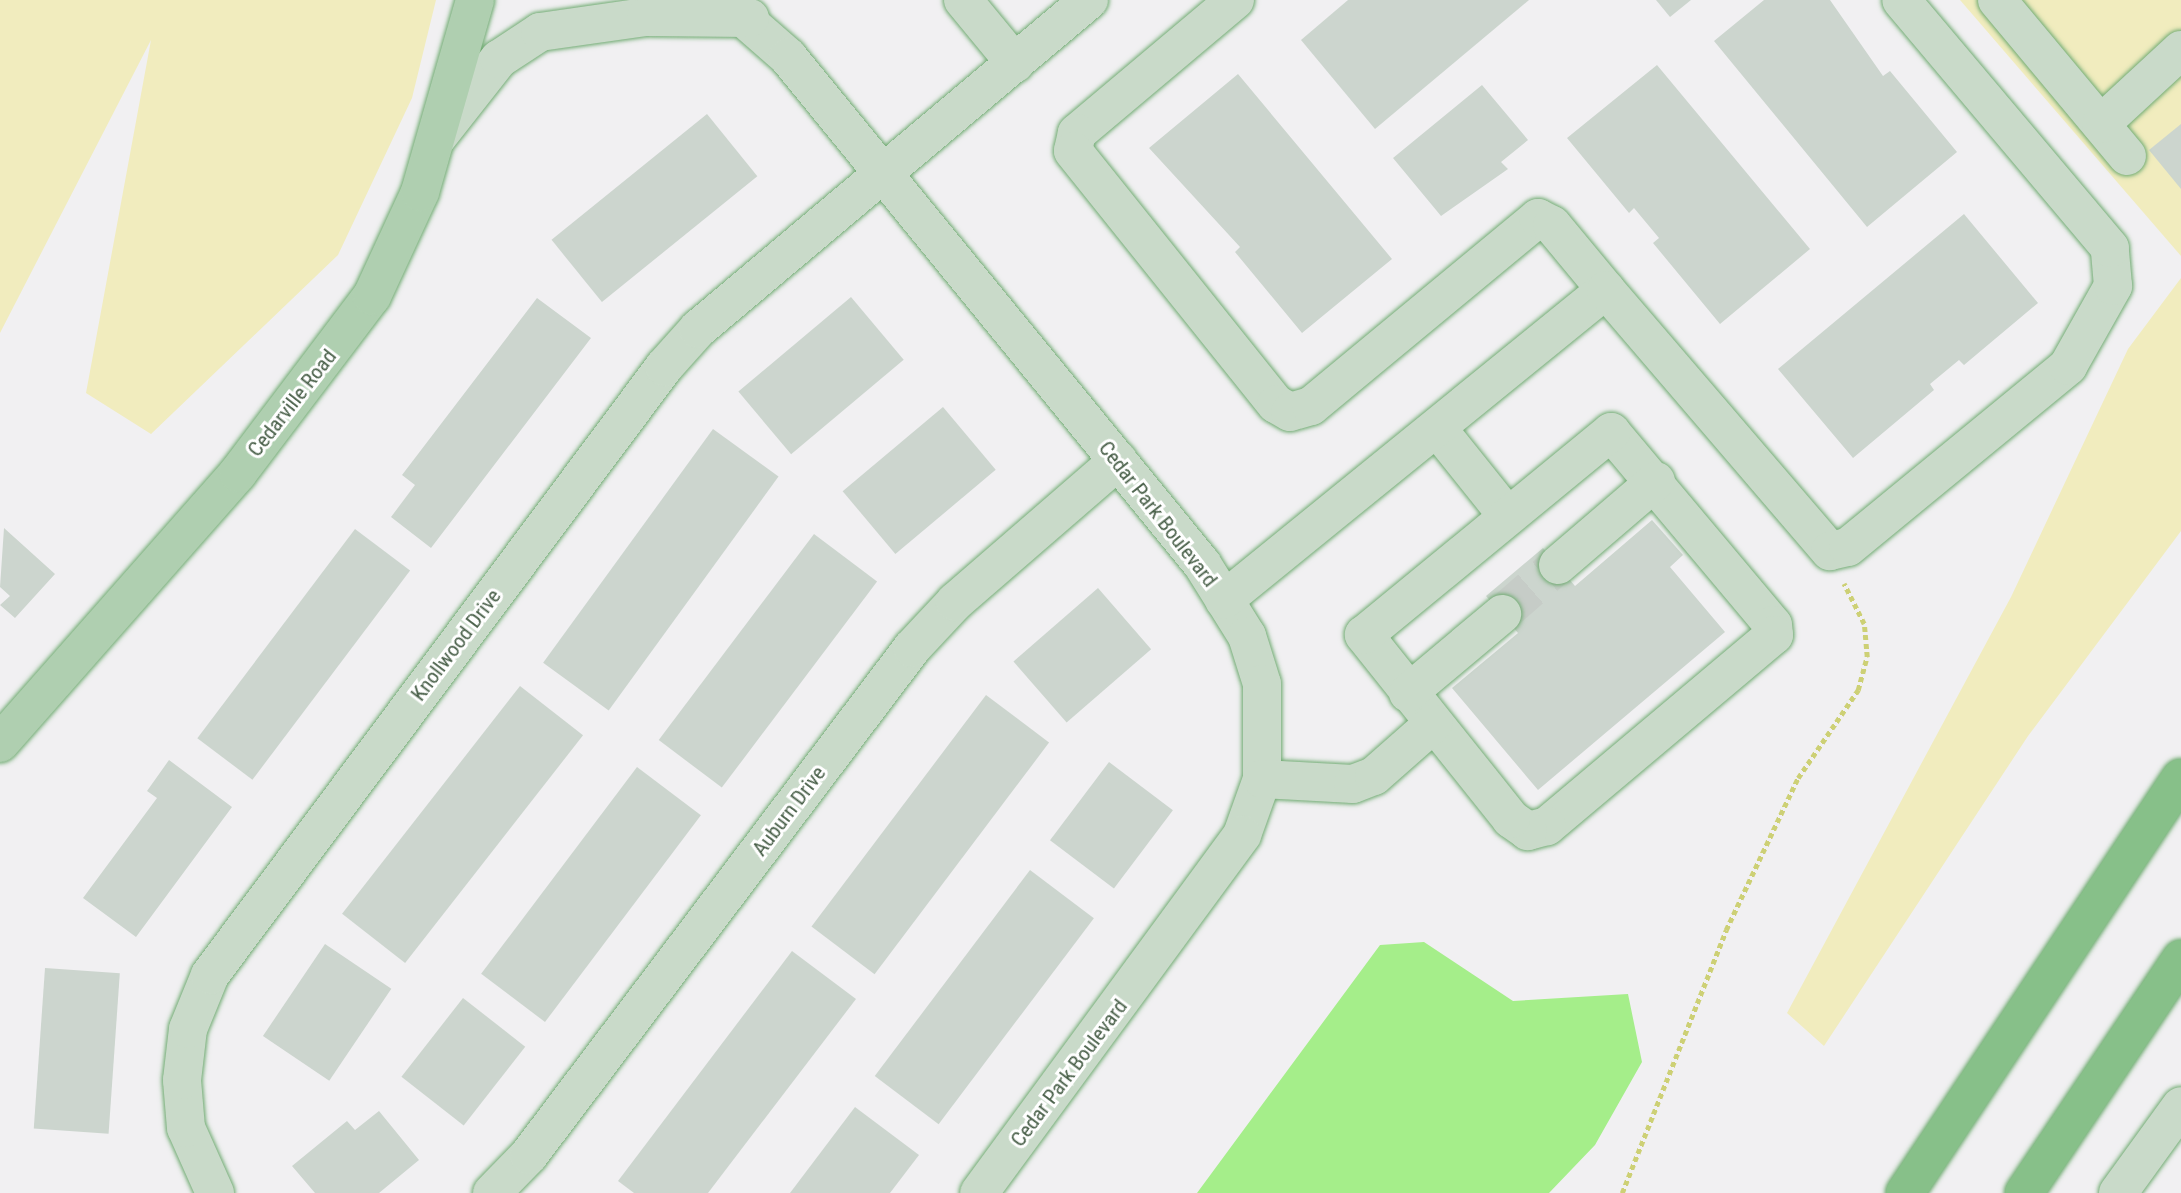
<!DOCTYPE html>
<style>
body{margin:0}
#map{position:relative;width:2181px;height:1193px;overflow:hidden;background:#f1f0f2;font-family:"Roboto Condensed",sans-serif}
div>[style]{position:absolute}
[style*='--x']{left:calc(var(--x)*1px);top:calc(var(--y)*1px);width:calc(var(--w)*1px);rotate:calc(var(--a)*1deg)}
.green>*{inset:0;background:#f1ecbe}
.water>*{inset:0;background:#a5ee8a}
.building>*{inset:0;background:#ccd5ce;transform-origin:0 0}
.minor-tunnel>*{height:38px;margin-top:-19px;transform-origin:0;background:repeating-linear-gradient(90deg,#c6ccc7 0 38px,transparent 0 57px)}
.path>*{height:4.5px;margin-top:-2.25px;transform-origin:0;background:repeating-linear-gradient(90deg,#cdd075 0 5px,transparent 0 8.5px)}
.roads{filter:drop-shadow(0 0 2px #72ac74) drop-shadow(0 0 2px #72ac74)}
.minor>*{height:38px;margin:-19px;padding:0 19px;transform-origin:19px;border-radius:19px;background:#c9dac9}
.major>*{height:38px;margin:-19px;padding:0 19px;transform-origin:19px;border-radius:19px;background:#afcfb0}
.highway>*{height:38px;margin:-19px;padding:0 19px;transform-origin:19px;border-radius:19px;background:#87c089}
span{translate:-50% -50%;white-space:nowrap;text-align:center;line-height:1.15;-webkit-text-stroke:6px #fff;paint-order:stroke}
.street-label{font-size:21px;color:#475e47}
</style>
<div id="map">
<div class="green">
<div style="clip-path:polygon(0 0,436px 0,412px 98px,338px 255px,151px 434px,86px 393px,151px 40px,0 333px)"></div>
<div style="clip-path:polygon(1960px 0,2181px 0,2181px 256px)"></div>
<div style="clip-path:polygon(2181px 278px,2181px 531px,2028px 736px,1824px 1046px,1787px 1013px,2011px 597px,2128px 349px)"></div>
</div>
<div class="water">
<div style="clip-path:polygon(1424px 942px,1513px 1001px,1628px 994px,1642px 1062px,1595px 1145px,1549px 1193px,1197px 1193px,1380px 945px)"></div>
</div>
<div class="building">
<div style="clip-path:polygon(1348px 0,1529px 0,1375px 129px,1301px 40px)"></div>
<div style="clip-path:polygon(1656px 0,1691px 0,1670px 17px)"></div>
<div style="clip-path:polygon(1764px 0,1830px 0,1883px 76px,1890px 71px,1957px 152px,1867px 227px,1714px 41px)"></div>
<div style="clip-path:polygon(1657px 65px,1810px 249px,1720px 324px,1653px 243px,1659px 238px,1634px 208px,1629px 213px,1567px 138px)"></div>
<div style="clip-path:polygon(1238px 74px,1392px 259px,1302px 333px,1235px 252px,1240px 247px,1149px 148px)"></div>
<div style="clip-path:polygon(1482px 85px,1528px 140px,1501px 162px,1508px 169px,1441px 216px,1393px 158px)"></div>
<div style="left:707px;top:114px;width:80px;height:200px;rotate:51deg"></div>
<div style="clip-path:polygon(2181px 124px,2181px 189px,2149px 150px)"></div>
<div style="clip-path:polygon(1964px 214px,2038px 303px,1964px 365px,1959px 360px,1930px 384px,1934px 390px,1853px 458px,1778px 369px)"></div>
<div style="left:851px;top:297px;width:82px;height:147px;rotate:50deg"></div>
<div style="clip-path:polygon(537px 298px,591px 338px,431px 548px,391px 517px,415px 485px,402px 475px)"></div>
<div style="left:943px;top:407px;width:82px;height:131px;rotate:50deg"></div>
<div style="left:713px;top:429px;width:81px;height:289px;rotate:36deg"></div>
<div style="clip-path:polygon(1652px 520px,1683px 555px,1670px 567px,1725px 632px,1538px 790px,1452px 688px,1518px 633px,1486px 596px,1543px 548px,1575px 586px)"></div>
<div style="clip-path:polygon(4px 528px,55px 574px,15px 618px,0 605px,10px 596px,0 587px)"></div>
<div style="left:355px;top:529px;width:69px;height:262px;rotate:37deg"></div>
<div style="left:814px;top:534px;width:79px;height:258px;rotate:37deg"></div>
<div style="left:1098px;top:588px;width:81px;height:112px;rotate:49deg"></div>
<div style="left:520px;top:686px;width:80px;height:289px;rotate:38deg"></div>
<div style="left:986px;top:695px;width:79px;height:290px;rotate:37deg"></div>
<div style="clip-path:polygon(169px 760px,232px 807px,136px 937px,83px 898px,157px 798px,147px 791px)"></div>
<div style="left:1109px;top:762px;width:80px;height:98px;rotate:37deg"></div>
<div style="left:637px;top:767px;width:80px;height:259px;rotate:37deg"></div>
<div style="left:1030px;top:870px;width:80px;height:258px;rotate:37deg"></div>
<div style="left:325px;top:944px;width:80px;height:111px;rotate:34deg"></div>
<div style="clip-path:polygon(792px 951px,856px 999px,708px 1193px,634px 1193px,618px 1181px)"></div>
<div style="left:45px;top:968px;width:75px;height:161px;rotate:4deg"></div>
<div style="left:463px;top:998px;width:79px;height:100px;rotate:38deg"></div>
<div style="clip-path:polygon(855px 1107px,919px 1155px,890px 1193px,790px 1193px)"></div>
<div style="clip-path:polygon(379px 1111px,419px 1160px,379px 1193px,315px 1193px,292px 1166px,347px 1121px,355px 1130px)"></div>
</div>
<div class="minor-tunnel">
<div style="--x:1502;--y:614;--w:74;--a:-41.2"></div>
</div>
<div class="path">
<div style="--x:1622;--y:1193;--w:283;--a:-68.4"></div>
<div style="--x:1726;--y:930;--w:168;--a:-64.7"></div>
<div style="--x:1798;--y:778;--w:107;--a:-55.7"></div>
<div style="--x:1858;--y:690;--w:34;--a:-75"></div>
<div style="--x:1867;--y:657;--w:33;--a:-95"></div>
<div style="--x:1864;--y:624;--w:45;--a:-116.6"></div>
</div>
<div class="roads">
<div class="minor">
<div style="--x:723;--y:0;--w:86;--a:41.2"></div>
<div style="--x:788;--y:57;--w:655;--a:50.77"></div>
<div style="--x:1202;--y:564;--w:85;--a:58"></div>
<div style="--x:1247;--y:636;--w:50;--a:72.6"></div>
<div style="--x:1262;--y:684;--w:95;--a:90"></div>
<div style="--x:1262;--y:779;--w:59;--a:109.7"></div>
<div style="--x:1242;--y:835;--w:444;--a:126.3"></div>
<div style="--x:963;--y:0;--w:82;--a:50.5"></div>
<div style="--x:1235;--y:0;--w:207;--a:139.9"></div>
<div style="--x:1077;--y:133;--w:18;--a:103"></div>
<div style="--x:1073;--y:151;--w:324;--a:51.3"></div>
<div style="--x:1276;--y:404;--w:16;--a:30"></div>
<div style="--x:1290;--y:412;--w:22;--a:-16"></div>
<div style="--x:1311;--y:406;--w:295;--a:-39.6"></div>
<div style="--x:1538;--y:218;--w:16;--a:27"></div>
<div style="--x:1552;--y:225;--w:85;--a:50.3"></div>
<div style="--x:1997;--y:0;--w:203;--a:50.2"></div>
<div style="--x:2101;--y:124;--w:109;--a:-42.8"></div>
<div style="--x:436;--y:139;--w:102;--a:-51.8"></div>
<div style="--x:499;--y:59;--w:49;--a:-33.4"></div>
<div style="--x:540;--y:32;--w:107;--a:-8.1"></div>
<div style="--x:646;--y:17;--w:104;--a:0.6"></div>
<div style="--x:1437;--y:428;--w:110;--a:51.3"></div>
<div style="--x:1611;--y:432;--w:252;--a:50"></div>
<div style="--x:1773;--y:625;--w:10;--a:84"></div>
<div style="--x:1774;--y:635;--w:297;--a:139.9"></div>
<div style="--x:1547;--y:826;--w:20;--a:165"></div>
<div style="--x:1528;--y:831;--w:21;--a:-145"></div>
<div style="--x:1511;--y:819;--w:236;--a:-128.6"></div>
<div style="--x:1364;--y:635;--w:320;--a:-39.4"></div>
<div style="--x:1558;--y:565;--w:129;--a:-40.6"></div>
<div style="--x:1224;--y:600;--w:492;--a:-39.1"></div>
<div style="--x:1606;--y:290;--w:344;--a:49.4"></div>
<div style="--x:1830;--y:551;--w:18;--a:-13"></div>
<div style="--x:1848;--y:547;--w:285;--a:-39.4"></div>
<div style="--x:2068;--y:366;--w:92;--a:-60.6"></div>
<div style="--x:2113;--y:286;--w:38;--a:-95"></div>
<div style="--x:2110;--y:248;--w:324;--a:-130.1"></div>
<div style="--x:1408;--y:693;--w:123;--a:-40"></div>
<div style="--x:1262;--y:779;--w:91;--a:3.1"></div>
<div style="--x:1353;--y:784;--w:22;--a:-21"></div>
<div style="--x:1374;--y:776;--w:79;--a:-41.4"></div>
<div style="--x:215;--y:1193;--w:71;--a:-114"></div>
<div style="--x:186;--y:1128;--w:48;--a:-94.8"></div>
<div style="--x:182;--y:1080;--w:51;--a:-83.3"></div>
<div style="--x:188;--y:1029;--w:58;--a:-67.8"></div>
<div style="--x:210;--y:975;--w:759;--a:-53.25"></div>
<div style="--x:664;--y:367;--w:51;--a:-48.2"></div>
<div style="--x:698;--y:329;--w:511;--a:-40.08"></div>
<div style="--x:492;--y:1193;--w:53;--a:-45.8"></div>
<div style="--x:529;--y:1155;--w:635;--a:-52.93"></div>
<div style="--x:912;--y:648;--w:63;--a:-46.9"></div>
<div style="--x:955;--y:602;--w:216;--a:-40.9"></div>
<div style="--x:2118;--y:1193;--w:107;--a:-54.1"></div>
</div>
<div class="major">
<div style="--x:0;--y:743;--w:360;--a:-48.6"></div>
<div style="--x:238;--y:473;--w:222;--a:-52.9"></div>
<div style="--x:372;--y:296;--w:115;--a:-65.2"></div>
<div style="--x:420;--y:192;--w:200;--a:-74"></div>
</div>
<div class="highway">
<div style="--x:1905;--y:1193;--w:498;--a:-56.4"></div>
<div style="--x:2024;--y:1193;--w:282;--a:-56.1"></div>
</div>
</div>
<div class="street-label">
<span style="left:292px;top:403px;rotate:-52deg">Cedarville Road</span>
<span style="left:1158px;top:514px;rotate:52deg">Cedar Park Boulevard</span>
<span style="left:456px;top:645px;rotate:-53deg">Knollwood Drive</span>
<span style="left:789px;top:811px;rotate:-53deg">Auburn Drive</span>
<span style="left:1069px;top:1073px;rotate:-53deg">Cedar Park Boulevard</span>
</div>
</div>
